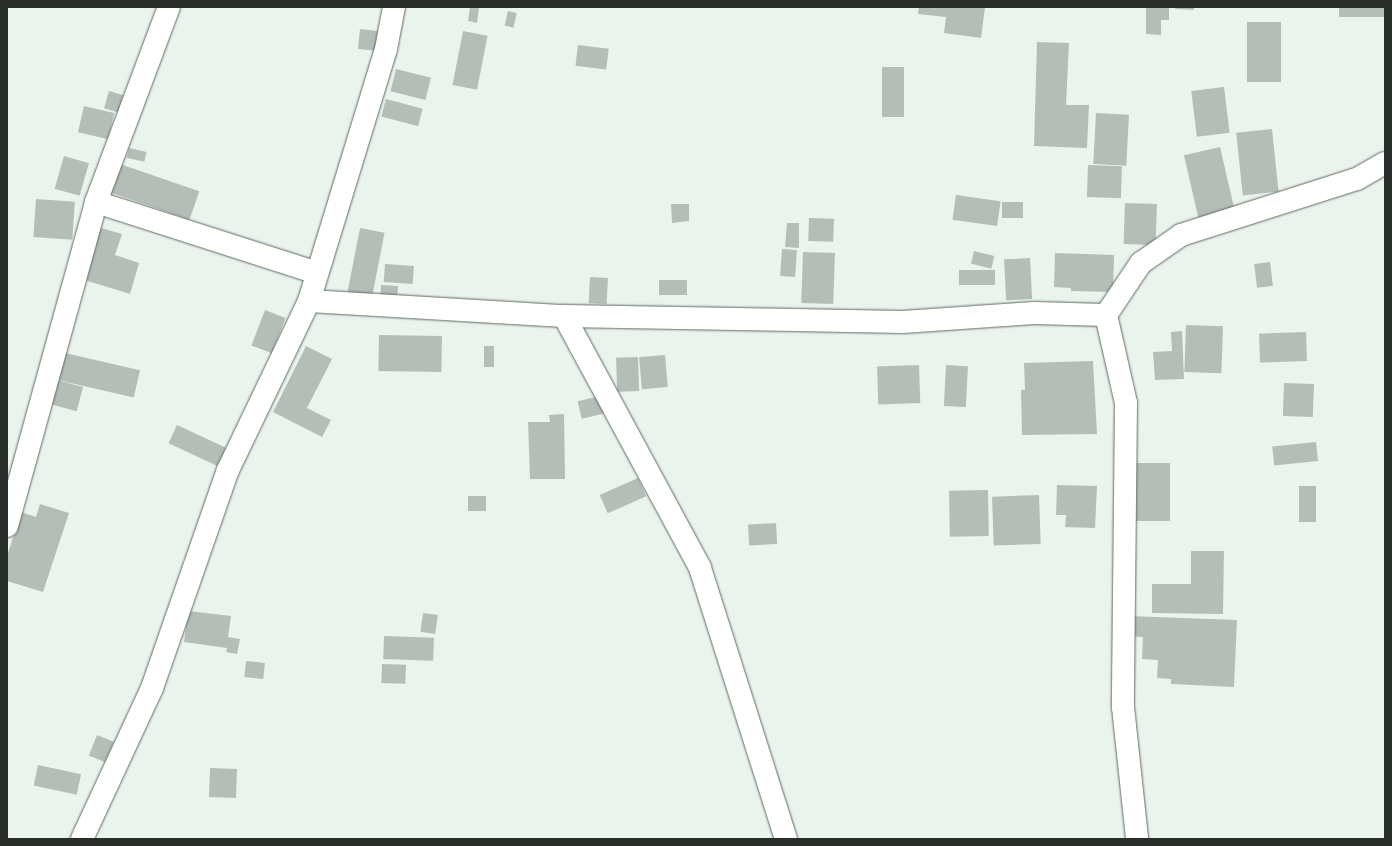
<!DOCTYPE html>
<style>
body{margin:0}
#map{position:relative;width:1392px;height:846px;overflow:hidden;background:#eaf4ec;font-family:Ubuntu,sans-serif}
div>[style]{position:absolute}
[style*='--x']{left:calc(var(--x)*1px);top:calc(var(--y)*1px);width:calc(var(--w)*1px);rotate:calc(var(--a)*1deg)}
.building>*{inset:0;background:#b4beb7;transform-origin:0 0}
.roads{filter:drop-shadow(0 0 1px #616963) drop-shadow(0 0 1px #616963)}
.minor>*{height:22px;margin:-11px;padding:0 11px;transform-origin:11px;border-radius:11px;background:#fff}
span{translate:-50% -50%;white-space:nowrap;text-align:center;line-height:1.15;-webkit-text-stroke:3px #fff;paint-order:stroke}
.frame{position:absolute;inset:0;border:8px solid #2a2e2b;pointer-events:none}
</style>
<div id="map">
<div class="building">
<div style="clip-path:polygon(470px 7px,479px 7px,477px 23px,468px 21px)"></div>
<div style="clip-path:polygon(919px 7px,985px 7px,981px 38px,944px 33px,946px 17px,918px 14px)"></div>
<div style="clip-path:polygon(1146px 7px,1169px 7px,1169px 20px,1161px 20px,1161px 35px,1146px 34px)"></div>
<div style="clip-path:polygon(1175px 7px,1194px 7px,1194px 10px,1175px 9px)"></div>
<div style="left:1339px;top:7px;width:46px;height:10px"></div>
<div style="left:508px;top:11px;width:9px;height:15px;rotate:13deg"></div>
<div style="left:1247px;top:22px;width:34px;height:60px"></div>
<div style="left:360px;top:29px;width:18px;height:20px;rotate:6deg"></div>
<div style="left:463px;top:31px;width:25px;height:55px;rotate:11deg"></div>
<div style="clip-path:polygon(1037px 42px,1069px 43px,1066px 105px,1089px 105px,1087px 148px,1034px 146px)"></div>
<div style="left:578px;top:45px;width:31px;height:21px;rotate:7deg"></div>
<div style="left:882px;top:67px;width:22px;height:50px"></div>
<div style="left:396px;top:69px;width:36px;height:23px;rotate:14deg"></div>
<div style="left:1224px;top:87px;width:46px;height:33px;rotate:83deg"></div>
<div style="left:109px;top:91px;width:15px;height:18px;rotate:16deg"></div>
<div style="left:386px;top:99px;width:38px;height:18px;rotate:15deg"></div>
<div style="left:84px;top:106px;width:31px;height:27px;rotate:13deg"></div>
<div style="left:1096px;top:113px;width:33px;height:51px;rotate:3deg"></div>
<div style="left:1272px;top:129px;width:63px;height:36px;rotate:84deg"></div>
<div style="left:1220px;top:147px;width:65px;height:37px;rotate:77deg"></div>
<div style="left:129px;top:148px;width:18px;height:10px;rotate:13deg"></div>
<div style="left:64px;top:156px;width:26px;height:34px;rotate:16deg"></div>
<div style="left:117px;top:163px;width:87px;height:30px;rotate:19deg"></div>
<div style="left:1088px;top:165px;width:34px;height:32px;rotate:2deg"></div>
<div style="left:956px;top:195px;width:45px;height:25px;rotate:8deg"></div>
<div style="left:36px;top:199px;width:39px;height:38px;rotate:4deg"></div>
<div style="left:1023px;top:202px;width:16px;height:21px;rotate:90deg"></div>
<div style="left:1125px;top:203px;width:32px;height:41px;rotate:2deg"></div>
<div style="clip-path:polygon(671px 204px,689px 204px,689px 221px,672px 223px)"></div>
<div style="left:809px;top:218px;width:25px;height:23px;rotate:2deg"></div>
<div style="clip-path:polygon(787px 223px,799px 223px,799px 248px,785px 247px)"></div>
<div style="clip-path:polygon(94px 226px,122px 234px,115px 255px,139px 263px,130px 294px,78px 278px)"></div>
<div style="left:360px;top:228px;width:25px;height:70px;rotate:11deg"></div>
<div style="left:782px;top:249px;width:15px;height:27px;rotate:4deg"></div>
<div style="left:974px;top:251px;width:21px;height:13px;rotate:14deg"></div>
<div style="left:803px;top:252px;width:32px;height:51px;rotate:2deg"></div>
<div style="clip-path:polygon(1055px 253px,1114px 255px,1113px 292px,1071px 291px,1071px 288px,1054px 287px)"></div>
<div style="left:1030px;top:258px;width:41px;height:26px;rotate:87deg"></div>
<div style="left:1270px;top:262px;width:24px;height:16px;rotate:83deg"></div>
<div style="left:385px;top:264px;width:29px;height:18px;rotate:4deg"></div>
<div style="left:959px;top:270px;width:36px;height:15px"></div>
<div style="left:590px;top:277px;width:18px;height:26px;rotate:3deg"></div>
<div style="left:659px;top:280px;width:28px;height:15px"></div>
<div style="left:381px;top:285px;width:17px;height:12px;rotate:3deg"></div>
<div style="left:265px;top:310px;width:22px;height:38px;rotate:21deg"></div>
<div style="left:1186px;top:325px;width:37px;height:47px;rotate:2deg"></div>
<div style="clip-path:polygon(1182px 331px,1184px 379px,1155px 380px,1153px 352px,1172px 351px,1171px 332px)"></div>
<div style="left:1306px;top:332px;width:29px;height:47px;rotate:88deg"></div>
<div style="left:379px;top:335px;width:63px;height:36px;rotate:1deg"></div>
<div style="clip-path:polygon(306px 346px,332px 359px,307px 408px,331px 420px,322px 437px,273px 412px)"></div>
<div style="left:484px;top:346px;width:10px;height:21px"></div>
<div style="left:65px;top:353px;width:77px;height:28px;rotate:13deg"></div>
<div style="left:665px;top:355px;width:32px;height:26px;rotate:85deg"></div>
<div style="left:638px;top:357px;width:34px;height:22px;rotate:88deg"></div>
<div style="clip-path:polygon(1093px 361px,1097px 434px,1022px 435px,1021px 390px,1025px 390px,1024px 363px)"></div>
<div style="left:919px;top:365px;width:38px;height:42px;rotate:88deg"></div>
<div style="left:946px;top:365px;width:22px;height:41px;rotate:3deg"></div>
<div style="left:57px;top:380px;width:27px;height:25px;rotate:15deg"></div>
<div style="left:1284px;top:383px;width:30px;height:33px;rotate:2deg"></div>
<div style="left:600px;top:396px;width:18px;height:23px;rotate:77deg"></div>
<div style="clip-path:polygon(564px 414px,565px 479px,530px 479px,528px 422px,550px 422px,549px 415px)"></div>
<div style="left:177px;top:425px;width:54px;height:20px;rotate:25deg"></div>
<div style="left:1316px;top:442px;width:19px;height:44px;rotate:84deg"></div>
<div style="left:1131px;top:463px;width:39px;height:58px"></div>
<div style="left:638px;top:478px;width:20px;height:42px;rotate:66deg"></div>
<div style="clip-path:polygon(1057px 485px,1097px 486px,1095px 528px,1065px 527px,1066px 515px,1056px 515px)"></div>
<div style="left:1299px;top:486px;width:17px;height:36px"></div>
<div style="left:988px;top:490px;width:46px;height:39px;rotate:89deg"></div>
<div style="left:1039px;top:495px;width:49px;height:47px;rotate:88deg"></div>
<div style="left:486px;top:496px;width:15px;height:18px;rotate:90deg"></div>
<div style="clip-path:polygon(40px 504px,69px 513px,43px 592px,7px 581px,7px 556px,21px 512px,36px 517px)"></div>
<div style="left:776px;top:523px;width:21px;height:28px;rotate:87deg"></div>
<div style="clip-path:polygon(1191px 551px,1224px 551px,1223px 614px,1152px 613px,1152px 584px,1191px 584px)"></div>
<div style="clip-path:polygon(188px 611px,231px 616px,228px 637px,240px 639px,237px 654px,226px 652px,227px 648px,184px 642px)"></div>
<div style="left:423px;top:613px;width:15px;height:19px;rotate:8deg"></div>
<div style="clip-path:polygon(1128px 616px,1237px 620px,1234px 687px,1171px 684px,1171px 679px,1157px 678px,1158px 660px,1142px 659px,1143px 637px,1127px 636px)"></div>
<div style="left:384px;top:636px;width:50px;height:23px;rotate:2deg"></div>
<div style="left:246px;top:661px;width:19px;height:16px;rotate:6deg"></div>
<div style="left:382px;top:664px;width:24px;height:19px;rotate:2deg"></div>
<div style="left:97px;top:735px;width:18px;height:22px;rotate:22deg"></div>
<div style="left:38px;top:765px;width:44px;height:21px;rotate:12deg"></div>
<div style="left:210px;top:768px;width:27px;height:29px;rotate:2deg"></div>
</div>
<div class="roads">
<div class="minor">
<div style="--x:96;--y:202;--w:232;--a:17.8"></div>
<div style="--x:309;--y:301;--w:255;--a:3.4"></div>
<div style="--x:564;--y:316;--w:339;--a:1"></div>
<div style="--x:903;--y:322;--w:131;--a:-3.9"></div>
<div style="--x:1034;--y:313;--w:72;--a:1.6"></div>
<div style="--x:1106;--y:315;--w:63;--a:-56.1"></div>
<div style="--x:1141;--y:263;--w:49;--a:-35"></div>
<div style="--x:1181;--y:235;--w:185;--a:-17.7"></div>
<div style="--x:1357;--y:179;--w:32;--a:-30"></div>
<div style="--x:1106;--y:315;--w:90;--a:77.2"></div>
<div style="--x:1126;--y:403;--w:304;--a:90.6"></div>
<div style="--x:1123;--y:707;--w:133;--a:83.9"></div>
<div style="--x:564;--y:316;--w:286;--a:61.6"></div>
<div style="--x:700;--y:568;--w:284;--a:72.4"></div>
<div style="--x:7;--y:526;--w:336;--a:-74.6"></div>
<div style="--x:96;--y:202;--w:208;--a:-69.5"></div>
<div style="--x:82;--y:839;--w:166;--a:-65.1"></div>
<div style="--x:152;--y:688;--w:231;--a:-70.8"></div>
<div style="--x:228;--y:470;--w:187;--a:-64.4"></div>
<div style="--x:309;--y:301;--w:264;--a:-73"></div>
<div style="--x:386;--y:49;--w:43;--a:-79.2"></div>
</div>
</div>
<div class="frame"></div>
</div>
